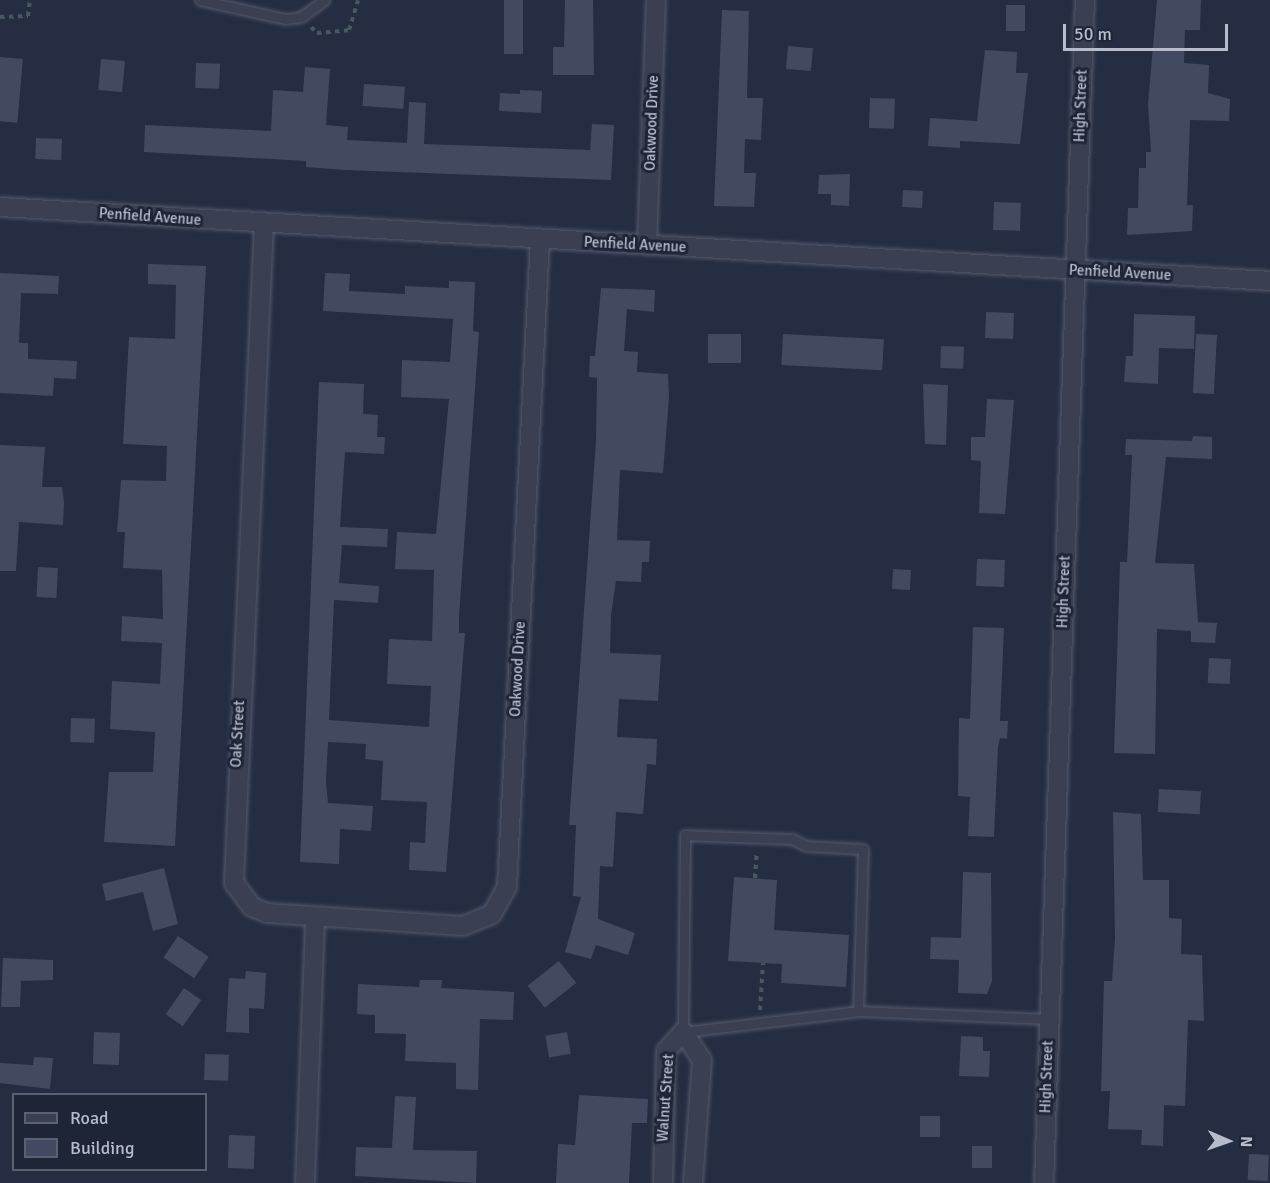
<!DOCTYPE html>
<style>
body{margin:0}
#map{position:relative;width:1270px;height:1183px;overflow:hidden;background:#252d42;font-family:Signika,sans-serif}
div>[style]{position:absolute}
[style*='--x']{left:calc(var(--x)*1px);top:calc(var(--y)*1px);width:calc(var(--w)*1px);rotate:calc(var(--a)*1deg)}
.building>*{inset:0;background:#424a62;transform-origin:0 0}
.path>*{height:4px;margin-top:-2px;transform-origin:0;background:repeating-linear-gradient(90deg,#465960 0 4.5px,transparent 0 9px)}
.roads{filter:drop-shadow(0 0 2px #555b6c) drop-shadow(0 0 2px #555b6c)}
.service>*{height:9px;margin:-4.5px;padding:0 4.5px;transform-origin:4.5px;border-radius:4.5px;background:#3a4052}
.minor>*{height:18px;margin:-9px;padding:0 9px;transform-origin:9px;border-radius:9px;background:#3a4052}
span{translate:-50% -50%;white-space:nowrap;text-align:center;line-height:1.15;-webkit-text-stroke:6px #1e2537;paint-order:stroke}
.street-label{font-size:15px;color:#b7bccc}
.legend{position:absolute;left:12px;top:1093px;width:195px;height:78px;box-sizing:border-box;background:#1e2537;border:2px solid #5b6173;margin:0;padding:8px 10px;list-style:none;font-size:18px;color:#b7bccc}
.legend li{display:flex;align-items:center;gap:12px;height:30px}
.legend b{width:30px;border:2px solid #5b6173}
.north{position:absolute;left:1198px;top:1111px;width:60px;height:60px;-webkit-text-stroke:4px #1e2537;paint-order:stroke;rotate:92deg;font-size:16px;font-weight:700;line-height:24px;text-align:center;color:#b7bccc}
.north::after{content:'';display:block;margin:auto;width:21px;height:27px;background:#b7bccc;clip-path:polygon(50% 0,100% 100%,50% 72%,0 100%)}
.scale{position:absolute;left:1063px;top:24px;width:165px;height:27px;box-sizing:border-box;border:3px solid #b7bccc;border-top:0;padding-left:8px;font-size:18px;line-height:21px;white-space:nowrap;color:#b7bccc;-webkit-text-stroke:4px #1e2537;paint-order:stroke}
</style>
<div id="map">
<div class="building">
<div style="left:504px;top:0;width:19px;height:54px"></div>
<div style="clip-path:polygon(565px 0,593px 0,594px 75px,553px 75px,553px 47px,564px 47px)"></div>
<div style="clip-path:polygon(1157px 0,1201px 0,1200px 30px,1185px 30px,1184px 63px,1209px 65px,1208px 93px,1230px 99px,1229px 121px,1190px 120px,1187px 205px,1193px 205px,1192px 231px,1127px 235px,1128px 208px,1138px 208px,1139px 168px,1146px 168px,1146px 152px,1151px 152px,1148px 104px)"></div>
<div style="left:1006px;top:5px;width:19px;height:26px"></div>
<div style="clip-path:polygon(722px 10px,749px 11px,747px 98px,763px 98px,761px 140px,745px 139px,744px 173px,756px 173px,754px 207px,714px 206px)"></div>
<div style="left:788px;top:46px;width:25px;height:23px;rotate:5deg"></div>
<div style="clip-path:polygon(985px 50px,1017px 52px,1016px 73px,1028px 73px,1020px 144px,960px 141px,960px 148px,928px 146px,930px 118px,977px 121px)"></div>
<div style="left:0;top:57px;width:23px;height:64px;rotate:5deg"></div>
<div style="left:101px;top:59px;width:24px;height:31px;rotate:5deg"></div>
<div style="left:196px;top:63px;width:24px;height:25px;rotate:2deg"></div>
<div style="clip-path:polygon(305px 67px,330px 69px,326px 125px,348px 127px,347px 140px,407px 143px,409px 102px,426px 103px,424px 144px,590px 150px,592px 124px,614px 125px,611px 180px,345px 170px,306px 167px,306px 161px,144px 152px,145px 125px,271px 131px,273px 90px,303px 92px)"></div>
<div style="left:364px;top:84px;width:41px;height:22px;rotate:4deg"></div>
<div style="clip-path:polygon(520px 90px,542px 91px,541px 113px,499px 111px,500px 93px,520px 94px)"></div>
<div style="left:870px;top:98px;width:25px;height:30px;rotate:2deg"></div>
<div style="left:36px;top:138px;width:26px;height:21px;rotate:2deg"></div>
<div style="clip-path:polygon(850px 174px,849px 206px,831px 205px,831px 194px,818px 194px,819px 175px)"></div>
<div style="left:903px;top:190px;width:20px;height:17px;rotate:3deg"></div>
<div style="left:994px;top:202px;width:27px;height:28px;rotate:2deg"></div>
<div style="clip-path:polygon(148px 264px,206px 266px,175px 846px,104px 842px,109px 772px,153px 772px,155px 732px,110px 729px,112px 681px,160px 684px,162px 643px,121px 641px,122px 616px,163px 619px,162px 570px,123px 568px,125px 532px,117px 532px,121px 480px,166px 481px,167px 446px,123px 444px,129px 337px,175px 339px,176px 285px,148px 284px)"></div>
<div style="clip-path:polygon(0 273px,59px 276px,58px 294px,21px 293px,19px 343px,28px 343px,28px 359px,77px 361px,76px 379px,54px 378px,53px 396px,0 393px)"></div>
<div style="clip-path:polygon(325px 273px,350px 274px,349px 291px,405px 294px,405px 286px,449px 288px,449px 281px,475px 282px,473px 331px,479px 332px,459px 616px,459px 633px,465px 633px,446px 872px,409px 870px,410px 842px,425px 843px,427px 802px,381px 800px,383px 761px,365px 759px,366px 744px,328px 742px,326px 781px,328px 803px,373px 806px,371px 831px,340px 829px,339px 864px,300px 862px,319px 382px,364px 384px,363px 414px,378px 415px,377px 437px,385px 437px,384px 454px,345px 452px,340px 527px,388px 529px,387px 547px,342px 545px,339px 583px,379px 586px,378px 603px,334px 600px,329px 720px,429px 727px,431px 686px,387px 684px,389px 639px,432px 641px,434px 570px,395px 569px,397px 532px,436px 534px,449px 399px,401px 397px,402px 360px,450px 362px,453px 319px,323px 311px)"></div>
<div style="clip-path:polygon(601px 288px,655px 290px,654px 312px,627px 309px,624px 351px,638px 352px,637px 372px,668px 374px,669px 397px,663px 473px,620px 470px,617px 540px,650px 541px,649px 562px,642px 562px,641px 582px,616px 581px,611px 615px,610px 653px,661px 655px,658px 701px,619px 699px,617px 737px,657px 739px,656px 765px,647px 764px,643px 814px,616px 812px,613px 867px,600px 866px,598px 919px,635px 933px,628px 955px,596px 945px,591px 959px,565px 952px,581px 897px,573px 896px,576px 825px,569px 825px,596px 440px,597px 378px,589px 377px,590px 356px,595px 356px)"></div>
<div style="left:986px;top:312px;width:28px;height:26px;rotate:2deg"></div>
<div style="clip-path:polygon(1134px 314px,1195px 316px,1194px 349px,1159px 348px,1158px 384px,1124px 382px,1126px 356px,1133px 356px)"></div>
<div style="left:708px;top:334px;width:33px;height:29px"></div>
<div style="left:783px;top:334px;width:101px;height:31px;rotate:3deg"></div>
<div style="left:1196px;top:334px;width:21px;height:59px;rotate:3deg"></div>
<div style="left:941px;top:346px;width:23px;height:22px;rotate:2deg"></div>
<div style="clip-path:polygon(923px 384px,948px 385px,946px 445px,925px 444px)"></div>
<div style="clip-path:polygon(987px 399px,1014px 400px,1005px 514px,979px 513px,981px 461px,971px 460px,971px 437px,985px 437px)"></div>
<div style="clip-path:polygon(1193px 436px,1212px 437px,1212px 459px,1166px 457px,1155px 563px,1194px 564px,1198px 622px,1217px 623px,1215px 643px,1191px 642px,1191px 631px,1157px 629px,1155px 754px,1114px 753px,1120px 562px,1127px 562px,1130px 502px,1132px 455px,1125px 455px,1126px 439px,1192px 441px)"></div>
<div style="clip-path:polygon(0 445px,45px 447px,42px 487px,62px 487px,64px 502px,63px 525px,19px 522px,16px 571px,0 571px)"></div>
<div style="left:977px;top:559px;width:28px;height:27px;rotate:2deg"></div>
<div style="left:38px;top:567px;width:20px;height:30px;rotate:3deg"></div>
<div style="left:893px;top:569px;width:18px;height:20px;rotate:3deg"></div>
<div style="clip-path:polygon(973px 627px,1004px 628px,1000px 721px,1008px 721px,1007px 739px,1000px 738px,998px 747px,994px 837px,968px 836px,970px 797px,958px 796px,959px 718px,970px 719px)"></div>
<div style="left:1209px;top:658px;width:22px;height:25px;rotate:3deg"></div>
<div style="left:71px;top:718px;width:24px;height:24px;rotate:2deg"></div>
<div style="left:1159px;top:789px;width:42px;height:23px;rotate:3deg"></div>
<div style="clip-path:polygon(1113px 812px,1141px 814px,1143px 880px,1169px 880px,1169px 918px,1182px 919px,1181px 954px,1202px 955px,1204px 1021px,1188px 1020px,1185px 1106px,1164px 1105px,1163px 1146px,1141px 1145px,1142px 1130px,1108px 1129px,1110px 1091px,1101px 1091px,1104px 981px,1112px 981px,1115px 938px)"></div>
<div style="clip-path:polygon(164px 868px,178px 924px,153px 931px,143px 892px,106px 901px,102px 884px)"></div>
<div style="clip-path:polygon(963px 872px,991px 873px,992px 981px,987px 994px,958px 993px,959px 960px,930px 959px,931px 937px,961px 938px)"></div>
<div style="clip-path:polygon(734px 877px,777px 880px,774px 930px,849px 935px,846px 987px,781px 983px,782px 964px,728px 961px)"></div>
<div style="left:178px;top:936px;width:37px;height:26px;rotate:34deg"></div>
<div style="clip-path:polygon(3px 958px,53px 960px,53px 980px,21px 981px,20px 1007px,1px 1007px)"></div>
<div style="left:559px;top:961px;width:28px;height:40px;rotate:52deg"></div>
<div style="clip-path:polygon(246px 971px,266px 973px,264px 1009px,249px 1008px,249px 1033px,226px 1032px,229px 978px,245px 979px)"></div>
<div style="clip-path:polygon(420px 980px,442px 980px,441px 988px,514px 992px,513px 1020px,480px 1019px,478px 1090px,456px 1089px,456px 1063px,405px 1061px,406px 1034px,375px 1033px,375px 1015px,357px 1014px,358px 984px,419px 987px)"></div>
<div style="left:184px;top:988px;width:21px;height:32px;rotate:35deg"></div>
<div style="left:94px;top:1032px;width:26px;height:32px;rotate:2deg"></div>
<div style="left:567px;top:1032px;width:22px;height:22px;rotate:80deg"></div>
<div style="clip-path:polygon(961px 1036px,983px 1037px,983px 1051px,990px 1051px,989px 1077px,959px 1076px)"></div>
<div style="left:205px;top:1054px;width:24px;height:26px;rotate:2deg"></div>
<div style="clip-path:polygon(34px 1057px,53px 1058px,50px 1089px,0 1083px,0 1063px,33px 1065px)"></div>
<div style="clip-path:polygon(579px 1095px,648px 1099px,647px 1123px,632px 1123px,629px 1183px,556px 1183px,558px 1144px,575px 1145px)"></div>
<div style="clip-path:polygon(395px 1096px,416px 1097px,413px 1150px,477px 1151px,476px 1183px,355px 1176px,356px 1147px,392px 1148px)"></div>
<div style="left:920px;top:1116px;width:20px;height:21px"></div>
<div style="left:229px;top:1135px;width:26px;height:33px;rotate:2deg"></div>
<div style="left:972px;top:1146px;width:20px;height:22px"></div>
<div style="left:1249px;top:1154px;width:20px;height:26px;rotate:3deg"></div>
</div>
<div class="path">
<div style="--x:0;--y:17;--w:28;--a:-2"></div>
<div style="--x:28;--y:16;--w:16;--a:-83"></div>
<div style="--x:311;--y:27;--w:8;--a:45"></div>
<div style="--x:317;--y:33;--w:32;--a:-5"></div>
<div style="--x:349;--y:30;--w:31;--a:-73"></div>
<div style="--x:755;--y:878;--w:26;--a:-86"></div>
<div style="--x:760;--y:1010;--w:47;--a:-86.3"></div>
</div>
<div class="roads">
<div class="service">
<div style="--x:200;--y:0;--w:87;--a:12.6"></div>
<div style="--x:285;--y:19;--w:16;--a:-7"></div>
<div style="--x:301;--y:17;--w:29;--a:-36"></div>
<div style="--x:858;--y:1011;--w:162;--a:-88.2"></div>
<div style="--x:863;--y:849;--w:57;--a:-177"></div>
<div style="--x:806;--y:846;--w:16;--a:-153"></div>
<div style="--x:792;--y:839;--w:107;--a:-177.9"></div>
<div style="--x:685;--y:835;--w:197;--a:90.6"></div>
<div style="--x:683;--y:1032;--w:176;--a:-6.8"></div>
<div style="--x:858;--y:1011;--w:191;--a:2.4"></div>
</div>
<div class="minor">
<div style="--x:0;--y:207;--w:1272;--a:3.33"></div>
<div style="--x:264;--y:224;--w:660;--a:92.61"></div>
<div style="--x:234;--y:883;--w:30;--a:53"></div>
<div style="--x:252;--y:907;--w:16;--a:22"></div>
<div style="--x:267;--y:913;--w:196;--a:3.8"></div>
<div style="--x:463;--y:926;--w:31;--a:-22"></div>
<div style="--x:492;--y:914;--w:31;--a:-61"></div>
<div style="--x:507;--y:887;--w:649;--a:-87.08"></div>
<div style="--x:647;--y:245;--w:245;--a:-87.9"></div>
<div style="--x:305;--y:1183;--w:266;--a:-87.8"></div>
<div style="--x:663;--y:1183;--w:132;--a:-88.7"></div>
<div style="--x:666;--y:1051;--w:25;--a:-48"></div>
<div style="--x:683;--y:1032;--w:34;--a:56"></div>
<div style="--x:702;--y:1060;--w:123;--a:94.2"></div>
<div style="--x:1044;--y:1183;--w:1184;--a:-88.02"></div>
</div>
</div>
<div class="street-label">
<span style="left:1081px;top:106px;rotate:-88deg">High Street</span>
<span style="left:652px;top:123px;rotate:-88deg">Oakwood Drive</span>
<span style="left:150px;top:217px;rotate:4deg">Penfield Avenue</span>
<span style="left:635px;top:245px;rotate:3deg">Penfield Avenue</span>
<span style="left:1120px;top:273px;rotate:3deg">Penfield Avenue</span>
<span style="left:1064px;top:592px;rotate:-88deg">High Street</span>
<span style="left:518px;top:669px;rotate:-87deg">Oakwood Drive</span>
<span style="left:238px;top:734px;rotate:-87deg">Oak Street</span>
<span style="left:1047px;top:1077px;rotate:-88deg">High Street</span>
<span style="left:666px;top:1098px;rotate:-86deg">Walnut Street</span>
</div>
<ul class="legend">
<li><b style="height:8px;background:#3a4052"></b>Road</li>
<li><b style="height:16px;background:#424a62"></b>Building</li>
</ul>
<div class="north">N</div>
<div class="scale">50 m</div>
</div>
